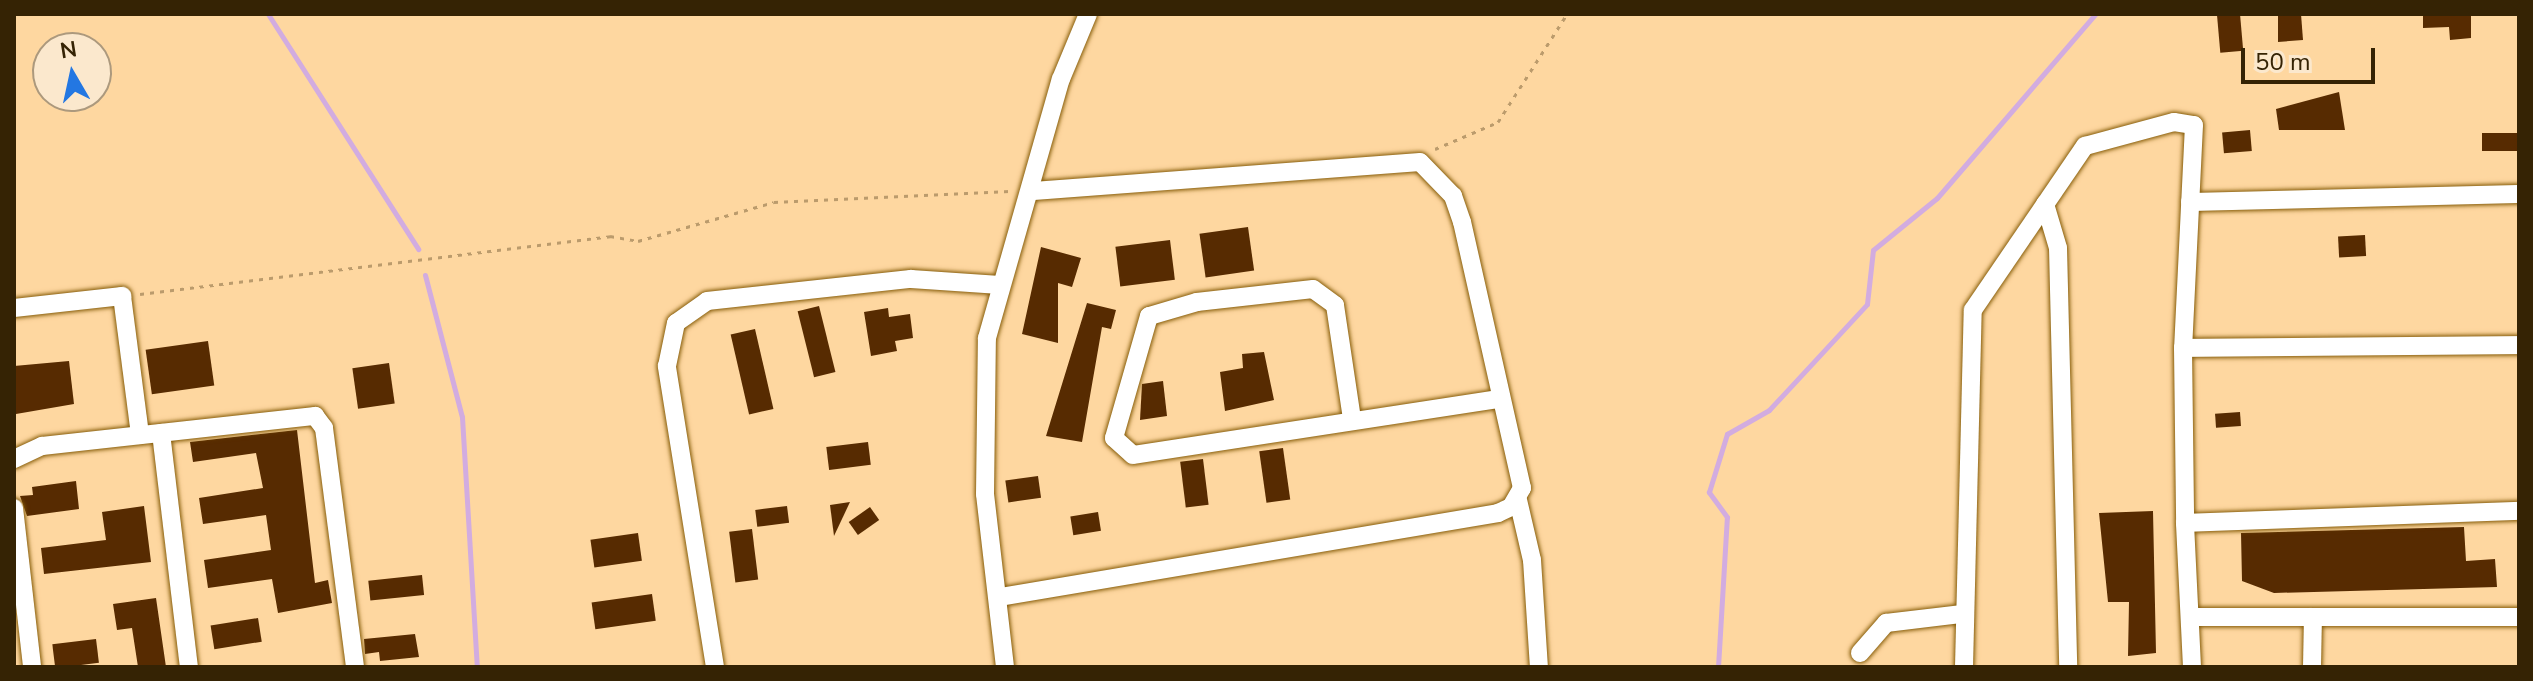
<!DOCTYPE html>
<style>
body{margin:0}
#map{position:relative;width:2533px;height:681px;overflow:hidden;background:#fed7a0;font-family:"Nunito Sans",sans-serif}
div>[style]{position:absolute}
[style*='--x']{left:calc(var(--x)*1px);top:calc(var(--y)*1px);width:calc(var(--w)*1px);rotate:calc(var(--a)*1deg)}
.stream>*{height:5px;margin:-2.5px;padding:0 2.5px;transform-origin:2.5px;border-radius:2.5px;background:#d2ace0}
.building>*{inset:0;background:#572b01;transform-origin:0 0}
.path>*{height:3px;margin-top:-1.5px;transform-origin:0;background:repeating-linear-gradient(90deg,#bb9b6c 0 4px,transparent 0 10px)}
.roads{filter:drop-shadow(0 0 2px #875d09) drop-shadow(0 0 2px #875d09)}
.minor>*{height:18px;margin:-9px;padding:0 9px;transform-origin:9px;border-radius:9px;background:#fff}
span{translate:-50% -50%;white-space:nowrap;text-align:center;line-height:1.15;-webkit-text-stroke:8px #fbe8cd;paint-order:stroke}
.frame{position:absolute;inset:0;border:16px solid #352304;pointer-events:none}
.north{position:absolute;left:32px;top:32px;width:80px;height:80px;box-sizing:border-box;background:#fbe8cd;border:2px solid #ac997d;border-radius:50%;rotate:351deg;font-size:22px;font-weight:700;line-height:32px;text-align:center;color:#352304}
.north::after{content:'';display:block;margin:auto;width:28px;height:36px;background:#2377e2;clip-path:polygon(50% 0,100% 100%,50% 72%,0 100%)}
.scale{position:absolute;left:2241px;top:48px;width:134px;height:36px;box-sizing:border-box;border:4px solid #352304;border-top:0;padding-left:10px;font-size:24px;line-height:28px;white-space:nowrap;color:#352304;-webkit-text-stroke:6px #fbe8cd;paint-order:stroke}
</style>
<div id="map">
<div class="stream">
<div style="--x:268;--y:14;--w:279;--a:57.4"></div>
<div style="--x:425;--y:275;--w:147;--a:75.4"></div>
<div style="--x:462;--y:417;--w:250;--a:86.6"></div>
<div style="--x:1718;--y:667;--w:150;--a:-86.6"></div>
<div style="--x:1727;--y:517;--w:31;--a:-126"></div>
<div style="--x:1709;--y:492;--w:61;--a:-72.8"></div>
<div style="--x:1727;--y:434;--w:48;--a:-29.7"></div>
<div style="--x:1769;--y:410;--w:144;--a:-47.2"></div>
<div style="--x:1867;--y:304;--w:54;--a:-83.7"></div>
<div style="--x:1873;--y:250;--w:82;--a:-39.1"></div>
<div style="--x:1937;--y:198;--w:243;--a:-49.3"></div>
</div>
<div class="building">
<div style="left:2240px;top:14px;width:37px;height:23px;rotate:85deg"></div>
<div style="clip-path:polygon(2278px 14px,2301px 14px,2303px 40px,2278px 42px)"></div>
<div style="clip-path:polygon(2423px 14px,2471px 14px,2471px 38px,2450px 40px,2449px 27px,2423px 28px)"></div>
<div style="clip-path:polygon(2339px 92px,2345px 130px,2279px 130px,2276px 109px)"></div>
<div style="left:2250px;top:130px;width:21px;height:28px;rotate:85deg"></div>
<div style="left:2519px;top:133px;width:18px;height:37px;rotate:90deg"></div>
<div style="left:1248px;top:227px;width:44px;height:49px;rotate:82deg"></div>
<div style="left:2365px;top:235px;width:21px;height:27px;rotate:87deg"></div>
<div style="left:1170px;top:240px;width:40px;height:55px;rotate:83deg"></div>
<div style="clip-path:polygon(1041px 247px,1081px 258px,1072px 287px,1058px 283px,1058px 343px,1022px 334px)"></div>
<div style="clip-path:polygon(1087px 303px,1116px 310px,1111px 329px,1102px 327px,1082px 442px,1046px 436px)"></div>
<div style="left:819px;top:306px;width:68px;height:22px;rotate:76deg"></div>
<div style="clip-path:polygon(888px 308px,889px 317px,910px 314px,913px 338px,895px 341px,897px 351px,871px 356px,864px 312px)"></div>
<div style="left:755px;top:329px;width:82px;height:25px;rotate:77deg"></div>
<div style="left:208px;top:341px;width:45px;height:63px;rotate:82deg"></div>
<div style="clip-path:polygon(1264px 352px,1274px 400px,1225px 411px,1220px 372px,1243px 368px,1242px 354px)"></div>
<div style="clip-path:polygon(69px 361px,74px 404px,16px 414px,14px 366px)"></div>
<div style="left:389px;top:363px;width:41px;height:37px;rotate:82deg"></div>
<div style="clip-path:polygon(1163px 381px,1167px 416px,1140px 420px,1142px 384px)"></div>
<div style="left:2240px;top:412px;width:14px;height:25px;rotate:86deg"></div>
<div style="clip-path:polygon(297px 430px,315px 583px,328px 580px,332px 603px,278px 613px,272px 579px,208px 588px,204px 560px,271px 550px,266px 515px,203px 524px,199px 498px,263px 488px,256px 453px,193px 462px,190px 442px)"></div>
<div style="left:868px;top:442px;width:23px;height:42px;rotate:83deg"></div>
<div style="left:1283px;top:448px;width:52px;height:24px;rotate:82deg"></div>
<div style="left:1203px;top:459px;width:46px;height:23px;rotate:83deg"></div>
<div style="left:1038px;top:476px;width:22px;height:33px;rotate:82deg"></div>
<div style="clip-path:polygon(76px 481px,79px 509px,27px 516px,20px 496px,33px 495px,32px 487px)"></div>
<div style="clip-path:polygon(850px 502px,834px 536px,830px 505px)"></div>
<div style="clip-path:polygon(144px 506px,151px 562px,44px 574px,41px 548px,106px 540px,102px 512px)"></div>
<div style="left:787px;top:506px;width:17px;height:32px;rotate:83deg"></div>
<div style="left:870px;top:507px;width:16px;height:26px;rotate:55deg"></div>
<div style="clip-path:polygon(2153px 511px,2156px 653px,2128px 656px,2129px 602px,2108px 602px,2099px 513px)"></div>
<div style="left:1098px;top:512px;width:19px;height:28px;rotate:81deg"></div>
<div style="clip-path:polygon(2464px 527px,2466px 561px,2495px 559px,2497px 587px,2274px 593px,2242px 581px,2241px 533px)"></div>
<div style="left:752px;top:529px;width:51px;height:23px;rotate:83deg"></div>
<div style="left:638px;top:533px;width:28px;height:48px;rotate:82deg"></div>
<div style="left:422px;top:575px;width:20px;height:54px;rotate:84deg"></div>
<div style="left:652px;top:594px;width:27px;height:61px;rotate:82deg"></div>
<div style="clip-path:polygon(156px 598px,166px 667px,138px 667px,132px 628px,117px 630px,113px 604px)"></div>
<div style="left:258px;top:618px;width:24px;height:48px;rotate:81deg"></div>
<div style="clip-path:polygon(415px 634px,419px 657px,380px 661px,379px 652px,365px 654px,364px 639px)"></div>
<div style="left:96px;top:639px;width:24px;height:44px;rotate:83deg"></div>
</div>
<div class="path">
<div style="--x:1435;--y:149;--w:69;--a:-23.2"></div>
<div style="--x:1498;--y:122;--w:128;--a:-57.4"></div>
<div style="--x:140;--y:294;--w:474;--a:-7"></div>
<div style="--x:610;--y:236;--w:28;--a:10"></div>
<div style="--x:638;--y:241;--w:141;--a:-16"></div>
<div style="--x:774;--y:202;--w:236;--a:-2.7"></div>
</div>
<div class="roads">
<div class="minor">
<div style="--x:2190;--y:202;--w:329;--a:-1.4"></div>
<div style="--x:2045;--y:204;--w:46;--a:73.5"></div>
<div style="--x:2058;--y:248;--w:419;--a:88.6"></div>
<div style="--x:14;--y:308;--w:109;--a:-6.3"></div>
<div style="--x:122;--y:296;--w:140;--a:82.6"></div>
<div style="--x:2183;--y:348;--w:336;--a:-0.5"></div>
<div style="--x:1352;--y:419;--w:115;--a:-98.5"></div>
<div style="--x:1335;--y:305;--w:27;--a:-144"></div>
<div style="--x:1313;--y:289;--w:117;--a:173.6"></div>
<div style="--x:1197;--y:302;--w:50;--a:163.7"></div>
<div style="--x:1149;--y:316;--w:127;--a:106"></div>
<div style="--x:1114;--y:438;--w:25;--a:42"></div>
<div style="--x:1133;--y:455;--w:368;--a:-8.7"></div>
<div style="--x:161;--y:433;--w:236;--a:83.2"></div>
<div style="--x:14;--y:459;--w:31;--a:-25"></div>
<div style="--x:42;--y:446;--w:275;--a:-6.3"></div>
<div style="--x:315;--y:416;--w:15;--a:53"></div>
<div style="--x:324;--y:428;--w:241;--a:82.6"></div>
<div style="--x:1518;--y:500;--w:62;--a:76.9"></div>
<div style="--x:1532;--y:560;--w:107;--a:86.3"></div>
<div style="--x:14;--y:508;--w:160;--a:83.5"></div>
<div style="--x:1000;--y:597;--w:505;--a:-9.57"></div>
<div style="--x:1498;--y:513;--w:14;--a:-25"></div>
<div style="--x:1511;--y:507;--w:22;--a:-60"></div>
<div style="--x:1522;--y:488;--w:273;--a:-102.7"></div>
<div style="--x:1462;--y:222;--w:28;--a:-109"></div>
<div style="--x:1453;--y:196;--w:47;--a:-134.1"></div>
<div style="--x:1420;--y:162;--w:391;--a:175.7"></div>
<div style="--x:2193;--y:617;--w:326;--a:0"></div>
<div style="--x:1860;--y:653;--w:40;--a:-49"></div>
<div style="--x:1886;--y:623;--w:77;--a:-6.8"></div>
<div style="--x:715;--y:667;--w:305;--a:-99.1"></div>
<div style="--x:667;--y:366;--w:44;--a:-78.2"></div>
<div style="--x:676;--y:323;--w:38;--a:-35"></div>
<div style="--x:707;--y:301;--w:205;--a:-6.2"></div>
<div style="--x:911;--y:279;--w:89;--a:3.9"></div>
<div style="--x:1005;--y:667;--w:174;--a:-96.6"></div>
<div style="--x:985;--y:494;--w:156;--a:-89.3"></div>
<div style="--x:987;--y:338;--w:269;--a:-74.1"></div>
<div style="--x:1061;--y:79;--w:70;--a:-67.4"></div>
<div style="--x:1964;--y:667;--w:357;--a:-88.6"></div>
<div style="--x:1973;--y:310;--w:199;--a:-55.7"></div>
<div style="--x:2085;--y:146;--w:92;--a:-15.1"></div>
<div style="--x:2174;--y:122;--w:20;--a:9"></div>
<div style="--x:2194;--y:125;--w:223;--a:92.8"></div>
<div style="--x:2183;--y:348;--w:175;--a:89.3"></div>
<div style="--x:2192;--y:667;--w:144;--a:-92.8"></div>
<div style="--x:2185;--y:523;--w:334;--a:-2.1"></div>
<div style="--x:2312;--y:667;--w:50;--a:-88.9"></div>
</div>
</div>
<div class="frame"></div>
<div class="north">N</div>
<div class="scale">50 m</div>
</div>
